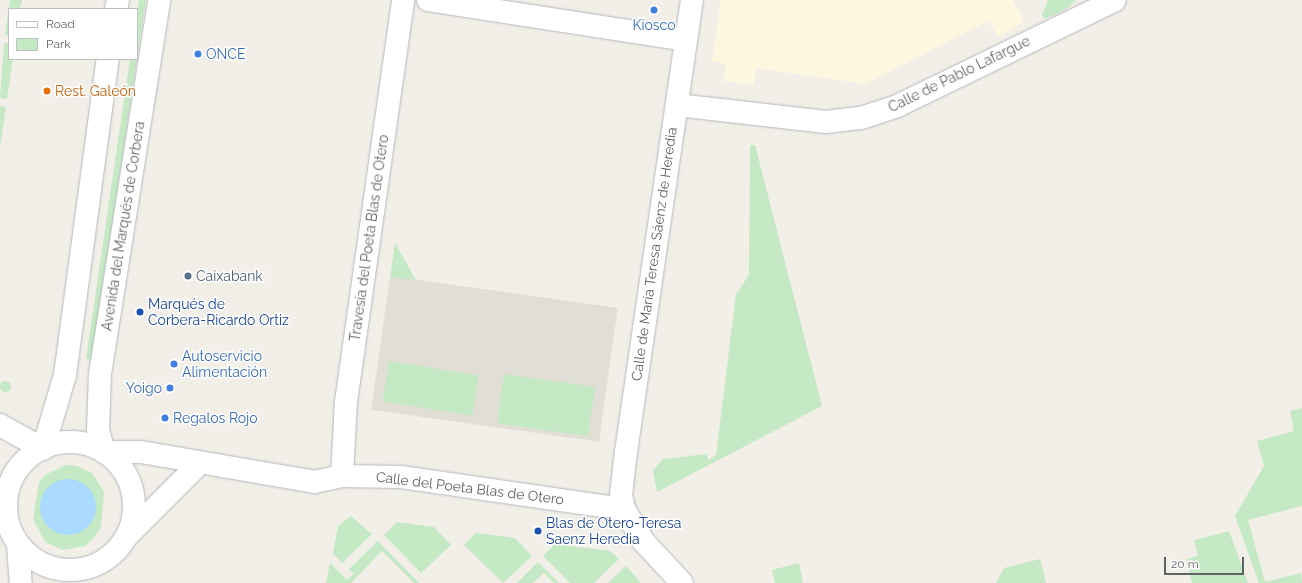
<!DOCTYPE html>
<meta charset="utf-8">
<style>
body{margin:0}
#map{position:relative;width:1302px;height:583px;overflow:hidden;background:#f1efe8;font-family:Raleway,sans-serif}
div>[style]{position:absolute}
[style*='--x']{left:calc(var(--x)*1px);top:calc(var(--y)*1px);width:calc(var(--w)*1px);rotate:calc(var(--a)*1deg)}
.commercial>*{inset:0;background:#fef7e0}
.education>*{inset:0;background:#e1ded6;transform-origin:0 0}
.green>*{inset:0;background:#c5e8c5;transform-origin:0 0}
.round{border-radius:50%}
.water>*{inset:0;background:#aadaff}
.roads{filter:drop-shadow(0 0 1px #b5b8bc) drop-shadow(0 0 1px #b5b8bc)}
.minor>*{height:22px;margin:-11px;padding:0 11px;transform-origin:11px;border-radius:11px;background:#fff}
.tertiary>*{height:22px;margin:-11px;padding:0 11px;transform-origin:11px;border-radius:11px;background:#fff}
.tertiary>.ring{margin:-11px;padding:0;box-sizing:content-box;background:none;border:22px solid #fff;border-radius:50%}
.dots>*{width:11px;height:11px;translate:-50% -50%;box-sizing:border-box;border:2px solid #fff;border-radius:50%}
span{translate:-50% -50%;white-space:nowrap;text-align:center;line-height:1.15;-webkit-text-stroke:3px #fff;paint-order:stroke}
.shop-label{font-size:14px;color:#366cbe}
.left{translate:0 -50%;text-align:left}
.right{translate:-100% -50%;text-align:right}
.street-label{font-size:14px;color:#5f6368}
.food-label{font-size:14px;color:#c56008}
.service-label{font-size:14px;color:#4e5e75}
.transit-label{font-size:14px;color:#164399}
.legend{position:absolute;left:8px;top:8px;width:130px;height:52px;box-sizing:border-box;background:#fff;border:1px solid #bfc1c3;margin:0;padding:5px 7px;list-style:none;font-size:12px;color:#5f6368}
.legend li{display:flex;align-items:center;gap:8px;height:20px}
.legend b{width:20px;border:1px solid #bfc1c3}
.scale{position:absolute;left:1164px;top:557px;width:80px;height:18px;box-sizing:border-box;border:2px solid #5f6368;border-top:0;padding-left:5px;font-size:12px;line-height:14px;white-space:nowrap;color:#5f6368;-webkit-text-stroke:3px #fff;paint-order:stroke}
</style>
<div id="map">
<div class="commercial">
<div style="clip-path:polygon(721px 0,1013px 0,1024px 22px,998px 37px,989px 21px,865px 84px,756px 68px,754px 85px,723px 81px,726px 64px,712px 61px)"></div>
</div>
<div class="education">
<div style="left:390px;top:276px;width:230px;height:135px;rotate:8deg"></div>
</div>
<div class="green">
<div style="clip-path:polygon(10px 0,22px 0,20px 9px,9px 9px,9px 35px,5px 35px)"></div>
<div style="clip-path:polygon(139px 0,146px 0,137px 59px,137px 13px)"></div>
<div style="clip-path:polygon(1048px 0,1076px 0,1068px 8px,1045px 19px,1042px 15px)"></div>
<div style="clip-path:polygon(4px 43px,9px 43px,9px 59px,13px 59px,7px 99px,0 98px)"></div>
<div style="clip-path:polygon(130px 59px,137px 59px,133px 86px,92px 359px,86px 359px)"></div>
<div style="clip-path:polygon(0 106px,6px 107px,0 148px)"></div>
<div style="clip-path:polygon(750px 145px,755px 145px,822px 406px,657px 492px,653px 470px,663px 459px,707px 454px,708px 460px,716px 455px,736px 294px,749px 275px)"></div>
<div style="clip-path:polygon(395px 243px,416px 280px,390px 277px)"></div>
<div style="left:389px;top:361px;width:91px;height:41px;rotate:9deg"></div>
<div style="left:504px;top:374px;width:92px;height:50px;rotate:8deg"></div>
<div class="round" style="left:-0.5px;top:380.5px;width:11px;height:11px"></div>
<div style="clip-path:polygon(1302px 408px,1302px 506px,1248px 520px,1265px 582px,1301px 573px,1302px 583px,1259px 583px,1235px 516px,1264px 466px,1257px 441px,1294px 431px,1290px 411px)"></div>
<div style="clip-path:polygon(65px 465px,77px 466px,92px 473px,104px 492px,101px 527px,94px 538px,85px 546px,63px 550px,45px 542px,33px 519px,39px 482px,45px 475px)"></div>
<div style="clip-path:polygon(351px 516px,372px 534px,342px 563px,333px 553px,338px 526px)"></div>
<div style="clip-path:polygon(397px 522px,434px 527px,451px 545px,421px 573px,384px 535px)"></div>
<div style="clip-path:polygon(1229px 531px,1248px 583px,1192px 583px,1186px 559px,1198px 556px,1194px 540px)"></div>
<div style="clip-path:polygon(476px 533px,515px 538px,532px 556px,503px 583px,464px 545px)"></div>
<div style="clip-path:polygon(378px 541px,419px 583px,414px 583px,382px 551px,351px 583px,326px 583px,330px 563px,347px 580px,354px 574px,349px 569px)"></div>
<div style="clip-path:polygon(555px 544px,610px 551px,619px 559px,594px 583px,570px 583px,543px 556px)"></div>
<div style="clip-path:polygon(1040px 559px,1046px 583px,996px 583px,1004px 568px)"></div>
<div style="clip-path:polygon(538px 562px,559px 583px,554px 583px,544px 573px,533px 583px,517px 583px)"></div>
<div style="clip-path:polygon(799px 563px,803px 583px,775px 583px,772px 570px)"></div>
<div style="clip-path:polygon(626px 566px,641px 583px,608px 583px)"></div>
</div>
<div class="water">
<div class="round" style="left:40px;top:479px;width:56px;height:56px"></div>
</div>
<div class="roads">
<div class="minor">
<div style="--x:428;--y:0;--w:261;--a:8.8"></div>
<div style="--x:677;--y:105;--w:150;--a:6.5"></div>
<div style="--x:826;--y:122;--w:35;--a:-7"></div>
<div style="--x:861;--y:118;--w:38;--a:-18"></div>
<div style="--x:897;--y:106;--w:242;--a:-25.9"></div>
<div style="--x:342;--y:476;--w:74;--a:-86.9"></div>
<div style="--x:346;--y:402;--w:406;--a:-81.9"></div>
<div style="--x:624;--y:509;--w:14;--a:-102"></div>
<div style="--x:621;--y:495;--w:43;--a:-83.4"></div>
<div style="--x:626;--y:452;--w:457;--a:-81.7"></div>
</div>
<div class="tertiary">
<div style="--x:116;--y:9;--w:9;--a:-77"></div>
<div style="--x:0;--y:425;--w:49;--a:29.2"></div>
<div class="ring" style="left:6px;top:442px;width:106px;height:106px"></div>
<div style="--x:43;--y:449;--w:77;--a:-73.4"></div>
<div style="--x:65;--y:375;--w:319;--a:-82.3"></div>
<div style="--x:104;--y:452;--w:37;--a:0"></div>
<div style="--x:141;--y:452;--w:176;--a:9.8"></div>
<div style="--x:314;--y:482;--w:29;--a:-12"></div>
<div style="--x:342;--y:476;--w:59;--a:1"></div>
<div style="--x:401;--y:477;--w:225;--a:8.2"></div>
<div style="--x:624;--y:509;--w:37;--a:59"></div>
<div style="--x:643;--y:541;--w:57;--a:47.1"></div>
<div style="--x:104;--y:452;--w:23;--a:-105"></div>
<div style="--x:98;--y:430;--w:56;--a:-88"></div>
<div style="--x:100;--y:374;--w:379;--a:-81"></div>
<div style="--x:127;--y:536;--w:102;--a:-45"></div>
<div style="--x:18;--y:544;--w:39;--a:86"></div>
</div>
</div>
<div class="dots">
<div style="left:654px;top:10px;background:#3f7fe0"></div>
<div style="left:198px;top:54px;background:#3f7fe0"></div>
<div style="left:47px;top:91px;background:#e8710a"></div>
<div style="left:188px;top:276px;background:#5c6f8a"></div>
<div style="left:140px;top:312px;background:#1a4fb4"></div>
<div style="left:174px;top:364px;background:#3f7fe0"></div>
<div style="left:170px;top:388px;background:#3f7fe0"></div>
<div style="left:165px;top:418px;background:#3f7fe0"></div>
<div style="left:538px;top:531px;background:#1a4fb4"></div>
</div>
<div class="shop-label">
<span style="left:654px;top:25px">Kiosco</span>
<span class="left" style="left:206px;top:54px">ONCE</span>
<span class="left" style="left:182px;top:364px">Autoservicio<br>Alimentación</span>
<span class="right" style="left:162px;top:388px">Yoigo</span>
<span class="left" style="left:173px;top:418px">Regalos Rojo</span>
</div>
<div class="street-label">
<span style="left:959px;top:74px;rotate:-26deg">Calle de Pablo Lafargue</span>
<span style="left:123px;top:226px;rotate:-81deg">Avenida del Marqués de Corbera</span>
<span style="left:369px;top:238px;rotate:-82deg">Travesía del Poeta Blas de Otero</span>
<span style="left:654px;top:254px;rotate:-82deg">Calle de María Teresa Sáenz de Heredia</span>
<span style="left:470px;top:488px;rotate:7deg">Calle del Poeta Blas de Otero</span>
</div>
<div class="food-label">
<span class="left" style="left:55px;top:91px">Rest. Galeón</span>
</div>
<div class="service-label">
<span class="left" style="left:196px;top:276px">Caixabank</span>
</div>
<div class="transit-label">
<span class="left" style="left:148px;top:312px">Marqués de<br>Corbera-Ricardo Ortiz</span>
<span class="left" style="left:546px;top:531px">Blas de Otero-Teresa<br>Saenz Heredia</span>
</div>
<ul class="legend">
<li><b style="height:5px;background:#fff"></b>Road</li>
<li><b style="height:11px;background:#c5e8c5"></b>Park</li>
</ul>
<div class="scale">20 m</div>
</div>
